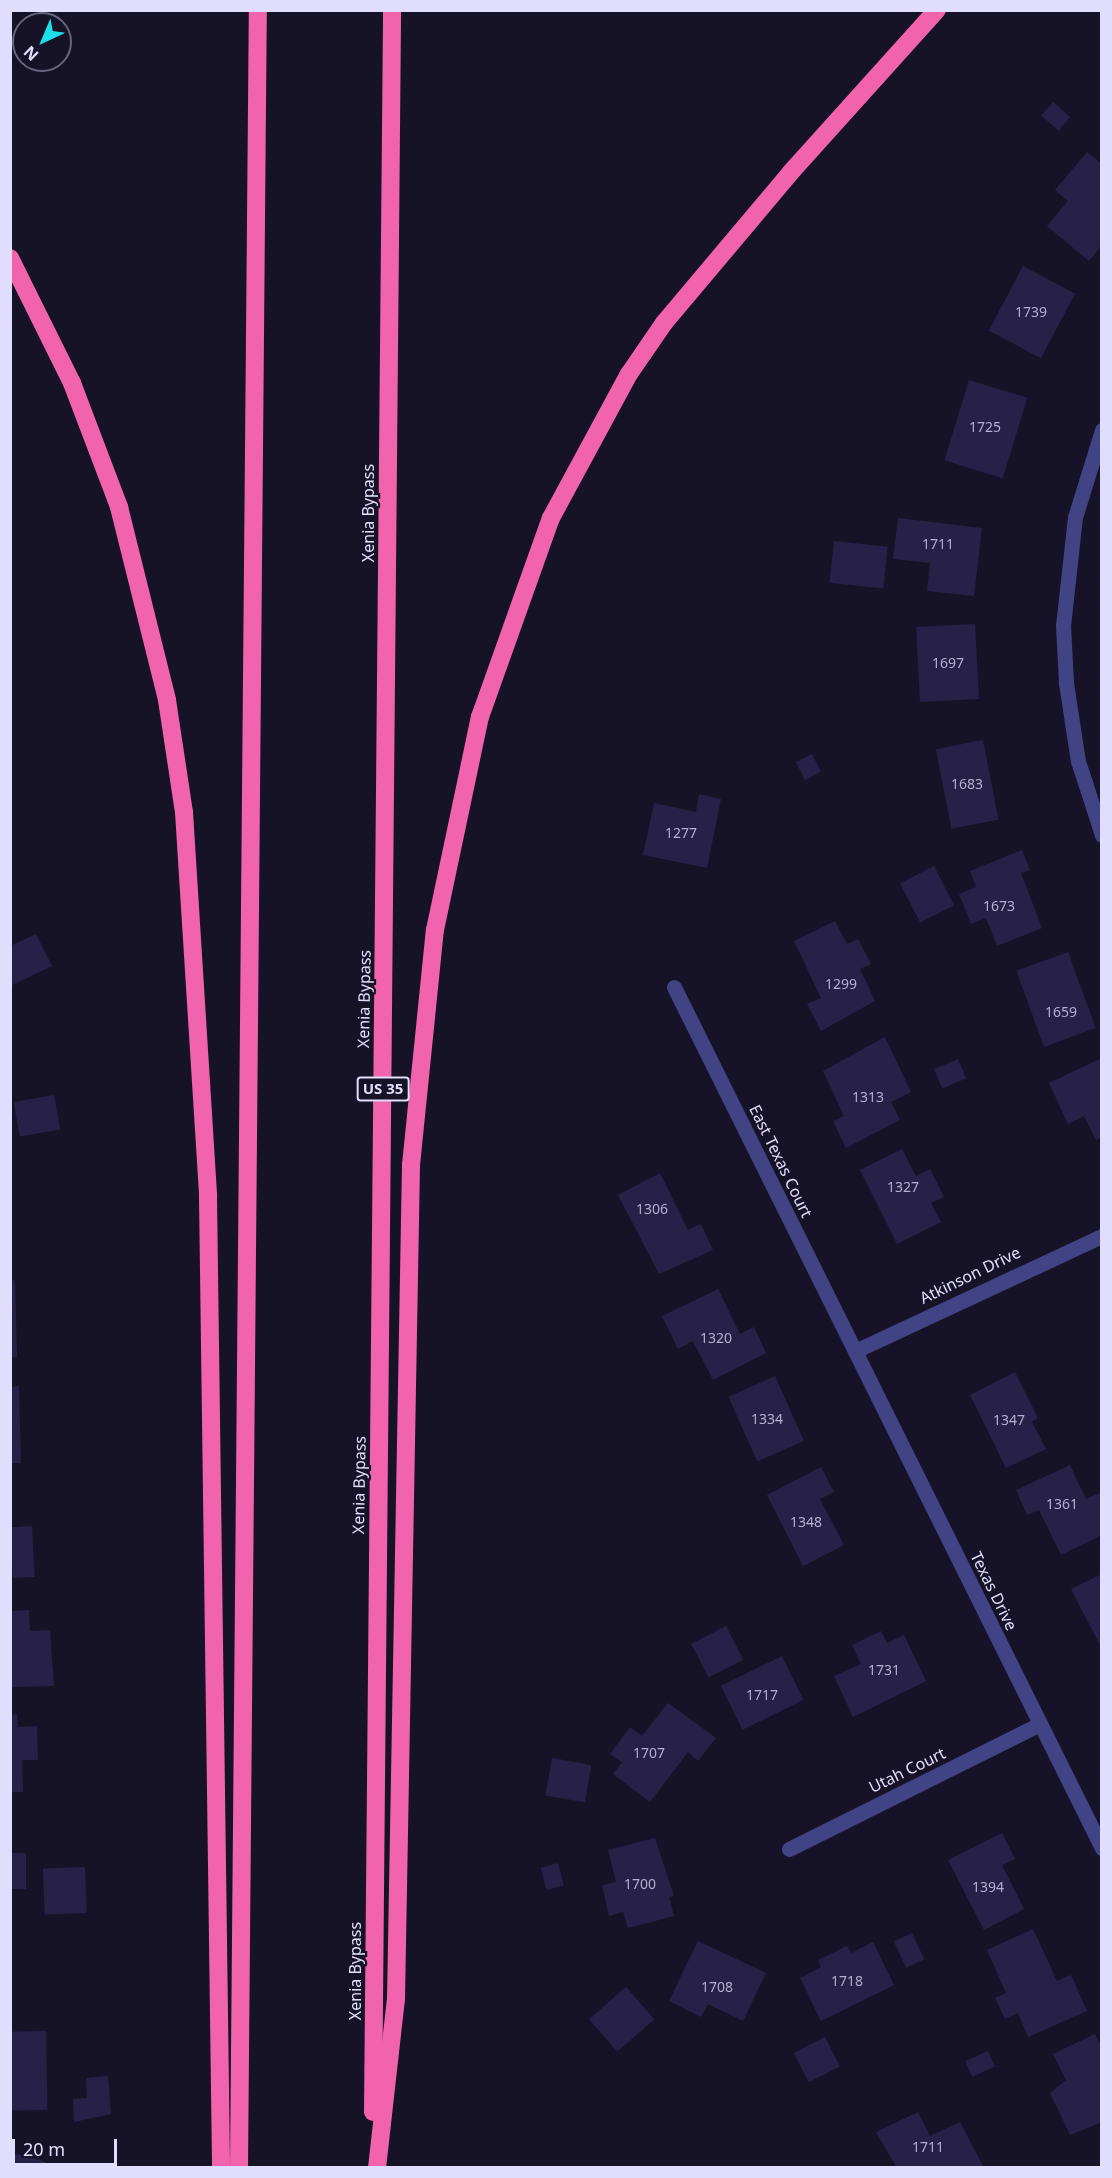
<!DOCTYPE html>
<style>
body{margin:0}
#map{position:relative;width:1112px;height:2178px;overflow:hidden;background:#161329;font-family:"Noto Sans",sans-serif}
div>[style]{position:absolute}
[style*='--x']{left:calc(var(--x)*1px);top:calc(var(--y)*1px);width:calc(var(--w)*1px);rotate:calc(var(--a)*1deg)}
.building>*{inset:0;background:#272148;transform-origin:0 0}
.minor>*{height:15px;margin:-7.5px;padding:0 7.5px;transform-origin:7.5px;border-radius:7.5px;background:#424384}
.motorway>*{height:18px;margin:-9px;padding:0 9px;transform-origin:9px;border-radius:9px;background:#f263ae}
span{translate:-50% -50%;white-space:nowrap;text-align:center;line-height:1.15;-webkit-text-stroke:4.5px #161329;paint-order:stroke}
.number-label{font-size:14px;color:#b2afcf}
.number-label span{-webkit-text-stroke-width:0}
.shield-label span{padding:2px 4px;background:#161329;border:2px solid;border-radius:4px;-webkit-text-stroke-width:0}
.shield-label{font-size:15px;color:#e0defc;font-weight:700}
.street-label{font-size:16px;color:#e0defc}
.frame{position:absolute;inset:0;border:12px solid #e0defc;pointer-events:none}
.north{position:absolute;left:12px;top:12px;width:60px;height:60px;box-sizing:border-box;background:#161329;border:2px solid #67647d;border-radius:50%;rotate:224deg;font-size:16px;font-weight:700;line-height:24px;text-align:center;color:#e0defc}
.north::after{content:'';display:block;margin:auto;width:21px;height:27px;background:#1ae0ec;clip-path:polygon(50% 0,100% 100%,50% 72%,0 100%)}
.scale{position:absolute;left:12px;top:2139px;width:105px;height:27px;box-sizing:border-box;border:3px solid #e0defc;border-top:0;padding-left:8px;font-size:18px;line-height:21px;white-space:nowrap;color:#e0defc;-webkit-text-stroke:4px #161329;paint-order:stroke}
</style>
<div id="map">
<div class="building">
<div style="left:1053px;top:102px;width:23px;height:18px;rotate:41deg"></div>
<div style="clip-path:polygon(1087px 152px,1102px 164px,1102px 245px,1089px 261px,1047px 226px,1068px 201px,1055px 190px)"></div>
<div style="left:1023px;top:266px;width:59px;height:73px;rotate:28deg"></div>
<div style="left:969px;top:380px;width:61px;height:84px;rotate:17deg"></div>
<div style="clip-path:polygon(898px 518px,982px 528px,974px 596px,927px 591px,930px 563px,893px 559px)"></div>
<div style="left:834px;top:541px;width:54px;height:42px;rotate:6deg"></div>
<div style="left:975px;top:624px;width:75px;height:59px;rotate:87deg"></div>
<div style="left:983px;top:740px;width:81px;height:48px;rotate:79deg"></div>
<div style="left:812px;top:754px;width:20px;height:18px;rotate:63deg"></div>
<div style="clip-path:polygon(699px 794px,721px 799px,707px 868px,643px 855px,654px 803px,696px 812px)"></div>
<div style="clip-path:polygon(1022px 850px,1030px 870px,1021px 873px,1042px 928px,997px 946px,986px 918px,971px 924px,959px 894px,976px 887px,970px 871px)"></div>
<div style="left:934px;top:866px;width:44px;height:38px;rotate:63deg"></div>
<div style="clip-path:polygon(835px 921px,847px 944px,858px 939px,871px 964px,860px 969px,875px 1001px,821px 1031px,807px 1004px,821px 998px,794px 941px)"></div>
<div style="clip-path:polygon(36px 934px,52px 966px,10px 986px,10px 946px)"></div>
<div style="left:1068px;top:952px;width:81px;height:55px;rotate:70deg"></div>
<div style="clip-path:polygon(885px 1037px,911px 1092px,891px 1102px,900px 1120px,846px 1148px,833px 1121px,844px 1116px,823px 1071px)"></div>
<div style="clip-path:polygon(1102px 1058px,1102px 1137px,1096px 1140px,1084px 1116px,1068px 1124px,1049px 1083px)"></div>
<div style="left:958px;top:1059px;width:21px;height:26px;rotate:67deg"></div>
<div style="left:54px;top:1095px;width:35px;height:41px;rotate:80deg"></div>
<div style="clip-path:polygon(902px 1149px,916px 1176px,930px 1169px,944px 1197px,931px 1203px,941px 1222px,897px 1244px,860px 1170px)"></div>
<div style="clip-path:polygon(660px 1173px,688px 1230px,701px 1224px,713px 1250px,659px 1274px,618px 1195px)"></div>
<div style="clip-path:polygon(15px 1280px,17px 1357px,10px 1358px,10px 1281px)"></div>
<div style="clip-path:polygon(718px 1289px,740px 1334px,754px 1327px,766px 1353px,713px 1380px,693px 1341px,678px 1349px,662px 1316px)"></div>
<div style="clip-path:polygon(1015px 1372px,1038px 1418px,1032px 1422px,1046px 1449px,1006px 1468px,970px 1395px)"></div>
<div style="left:775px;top:1376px;width:71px;height:51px;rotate:66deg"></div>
<div style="clip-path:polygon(19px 1386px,21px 1463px,10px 1463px,10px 1387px)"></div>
<div style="clip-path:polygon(1070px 1465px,1086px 1499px,1102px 1492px,1102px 1535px,1061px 1555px,1039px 1510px,1027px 1515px,1016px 1490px)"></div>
<div style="clip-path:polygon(821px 1467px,834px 1492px,820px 1499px,844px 1545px,803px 1566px,767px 1495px)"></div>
<div style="left:32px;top:1526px;width:51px;height:22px;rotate:87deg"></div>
<div style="clip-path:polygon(1102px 1574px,1102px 1649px,1071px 1589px)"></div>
<div style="clip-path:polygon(29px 1610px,30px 1631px,50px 1630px,54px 1686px,10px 1687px,10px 1611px)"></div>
<div style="left:726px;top:1626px;width:38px;height:39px;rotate:63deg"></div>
<div style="clip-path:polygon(881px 1631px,887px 1643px,904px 1635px,926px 1681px,853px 1717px,834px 1676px,861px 1664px,852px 1645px)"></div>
<div style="left:782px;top:1656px;width:49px;height:68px;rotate:64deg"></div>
<div style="clip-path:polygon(668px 1703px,716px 1738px,698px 1761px,688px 1752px,650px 1802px,613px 1774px,622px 1762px,610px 1754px,630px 1727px,642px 1736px)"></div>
<div style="clip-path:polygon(17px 1714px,18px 1727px,37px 1726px,38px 1760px,22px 1760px,23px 1792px,10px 1792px,10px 1715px)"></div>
<div style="left:552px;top:1758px;width:40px;height:38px;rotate:10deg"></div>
<div style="clip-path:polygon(1002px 1833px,1015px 1859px,1002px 1865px,1024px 1909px,984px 1930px,948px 1860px)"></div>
<div style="clip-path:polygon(655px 1838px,674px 1896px,669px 1897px,674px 1916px,628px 1928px,623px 1912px,609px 1916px,602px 1885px,616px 1882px,608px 1850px)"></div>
<div style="left:10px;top:1853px;width:16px;height:36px"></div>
<div style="left:558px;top:1863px;width:23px;height:18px;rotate:75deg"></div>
<div style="left:85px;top:1867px;width:46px;height:42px;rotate:88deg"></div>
<div style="clip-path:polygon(1033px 1929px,1057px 1981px,1071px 1975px,1087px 2011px,1028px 2037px,1018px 2013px,1005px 2019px,995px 1998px,1006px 1993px,987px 1950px)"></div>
<div style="left:912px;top:1933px;width:29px;height:20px;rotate:65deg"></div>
<div style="clip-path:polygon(698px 1941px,766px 1973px,743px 2021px,708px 2004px,701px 2017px,669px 2001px)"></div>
<div style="clip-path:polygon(873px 1942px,894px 1985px,821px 2021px,800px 1978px,821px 1967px,818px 1960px,847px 1946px,851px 1953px)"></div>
<div style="left:626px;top:1987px;width:43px;height:49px;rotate:49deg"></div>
<div style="left:46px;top:2031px;width:79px;height:36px;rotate:89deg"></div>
<div style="clip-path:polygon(1095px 2034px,1102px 2047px,1102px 2122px,1070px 2135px,1050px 2093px,1066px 2080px,1053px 2054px)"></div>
<div style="left:825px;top:2037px;width:33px;height:35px;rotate:63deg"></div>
<div style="left:988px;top:2051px;width:17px;height:25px;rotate:66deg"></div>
<div style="clip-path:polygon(108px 2076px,111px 2114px,74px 2122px,73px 2099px,87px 2098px,86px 2078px)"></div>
<div style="clip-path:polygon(918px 2112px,930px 2136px,960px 2122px,984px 2168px,897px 2168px,876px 2132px)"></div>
<div style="clip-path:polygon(10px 2152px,46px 2162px,45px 2168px,10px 2168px)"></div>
</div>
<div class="minor">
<div style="--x:1102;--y:430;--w:91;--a:107.2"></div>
<div style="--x:1075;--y:517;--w:109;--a:96.3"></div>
<div style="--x:1063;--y:625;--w:58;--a:87"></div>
<div style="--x:1066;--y:683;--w:79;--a:81.3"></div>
<div style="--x:1078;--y:761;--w:78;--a:72"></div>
<div style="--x:674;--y:987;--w:962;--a:63.57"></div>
<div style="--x:855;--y:1351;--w:272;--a:-25"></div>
<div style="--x:789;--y:1849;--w:280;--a:-26.5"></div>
</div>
<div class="motorway">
<div style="--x:10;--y:258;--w:140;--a:63.6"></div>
<div style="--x:72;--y:383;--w:133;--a:69.2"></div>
<div style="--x:119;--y:507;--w:199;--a:76"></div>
<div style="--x:167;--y:700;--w:113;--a:81.4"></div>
<div style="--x:184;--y:812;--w:385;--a:86.4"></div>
<div style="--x:208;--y:1196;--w:972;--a:89.23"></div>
<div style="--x:373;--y:2112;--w:2102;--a:-89.48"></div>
<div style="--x:239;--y:2168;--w:2158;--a:-89.5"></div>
<div style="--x:377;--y:2168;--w:170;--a:-83.6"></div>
<div style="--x:396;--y:1999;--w:834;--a:-88.97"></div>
<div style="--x:411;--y:1165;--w:236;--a:-84.2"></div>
<div style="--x:435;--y:930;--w:218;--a:-78.1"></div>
<div style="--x:480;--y:717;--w:211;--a:-70.4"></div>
<div style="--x:551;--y:518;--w:164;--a:-61.6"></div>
<div style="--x:629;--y:374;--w:62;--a:-55.5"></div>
<div style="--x:664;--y:323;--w:197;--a:-49.9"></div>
<div style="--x:791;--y:172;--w:218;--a:-48"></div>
</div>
<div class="number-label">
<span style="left:1031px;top:312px">1739</span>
<span style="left:985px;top:427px">1725</span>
<span style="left:938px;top:544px">1711</span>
<span style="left:948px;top:663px">1697</span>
<span style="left:967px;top:784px">1683</span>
<span style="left:681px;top:833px">1277</span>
<span style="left:999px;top:906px">1673</span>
<span style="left:841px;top:984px">1299</span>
<span style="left:1061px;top:1012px">1659</span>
<span style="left:868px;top:1097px">1313</span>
<span style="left:903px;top:1187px">1327</span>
<span style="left:652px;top:1209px">1306</span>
<span style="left:716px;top:1338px">1320</span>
<span style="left:767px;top:1419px">1334</span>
<span style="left:1009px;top:1420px">1347</span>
<span style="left:1062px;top:1504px">1361</span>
<span style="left:806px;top:1522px">1348</span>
<span style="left:884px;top:1670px">1731</span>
<span style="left:762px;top:1695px">1717</span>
<span style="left:649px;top:1753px">1707</span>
<span style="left:640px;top:1884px">1700</span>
<span style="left:988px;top:1887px">1394</span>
<span style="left:847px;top:1981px">1718</span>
<span style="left:717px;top:1987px">1708</span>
<span style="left:928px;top:2147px">1711</span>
</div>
<div class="shield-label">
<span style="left:383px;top:1089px">US 35</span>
</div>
<div class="street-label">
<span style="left:368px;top:513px;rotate:-90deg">Xenia Bypass</span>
<span style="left:364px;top:999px;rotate:-89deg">Xenia Bypass</span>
<span style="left:781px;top:1161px;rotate:64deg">East Texas Court</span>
<span style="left:970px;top:1275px;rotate:-26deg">Atkinson Drive</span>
<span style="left:359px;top:1485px;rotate:-89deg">Xenia Bypass</span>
<span style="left:994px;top:1591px;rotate:64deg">Texas Drive</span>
<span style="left:907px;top:1770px;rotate:-26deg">Utah Court</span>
<span style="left:355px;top:1971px;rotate:-90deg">Xenia Bypass</span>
</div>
<div class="frame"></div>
<div class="north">N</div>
<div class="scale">20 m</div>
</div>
